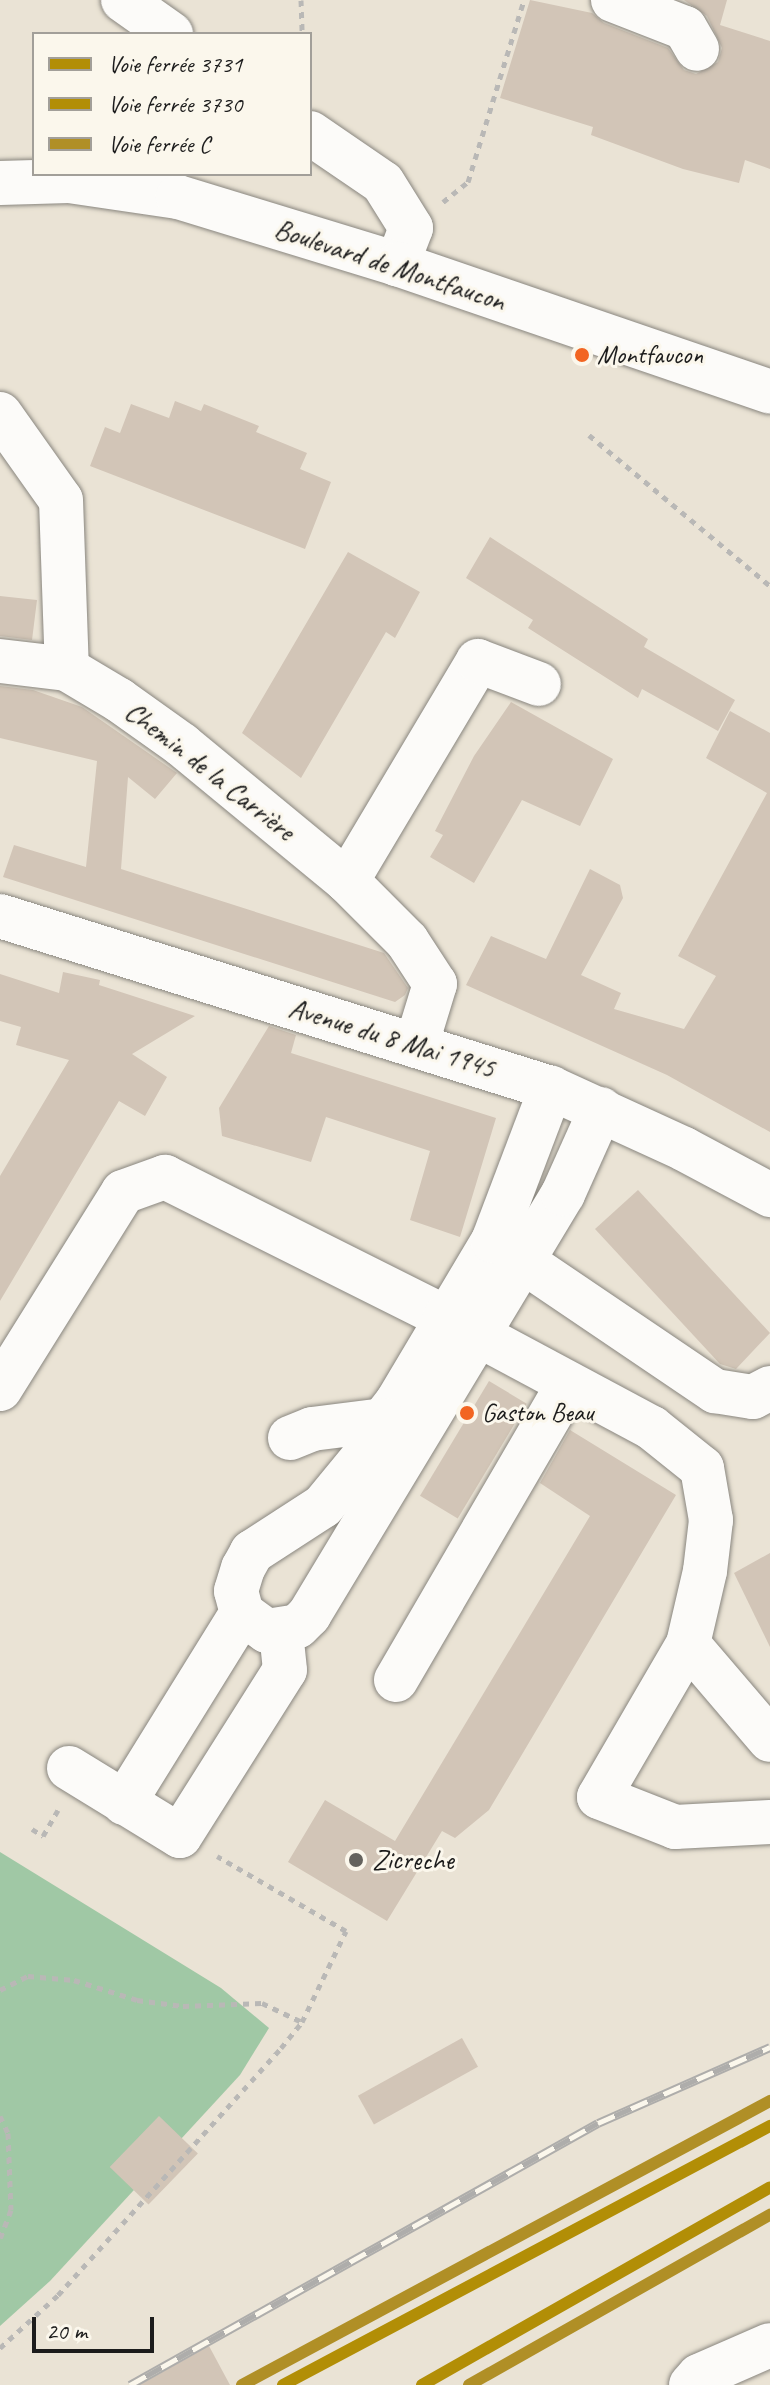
<!DOCTYPE html>
<meta charset="utf-8">
<style>
body{margin:0}
#map{position:relative;width:770px;height:2385px;overflow:hidden;background:#eae3d5;font-family:Caveat,sans-serif}
div>[style]{position:absolute}
[style*='--x']{left:calc(var(--x)*1px);top:calc(var(--y)*1px);width:calc(var(--w)*1px);rotate:calc(var(--a)*1deg)}
.forest>*{inset:0;background:#a0c8a5}
.building>*{inset:0;background:#d2c5b7;transform-origin:0 0}
.path>*{height:5px;margin-top:-2.5px;transform-origin:0;background:repeating-linear-gradient(90deg,#b9b8b6 0 6px,transparent 0 12px)}
.roads{filter:drop-shadow(0 0 2px #89867f) drop-shadow(0 0 2px #89867f)}
.minor>*{height:44px;margin:-22px;padding:0 22px;transform-origin:22px;border-radius:22px;background:#fcfbf9}
.major>*{height:44px;margin:-22px;padding:0 22px;transform-origin:22px;border-radius:22px;background:#fcfbf9}
.rail>*{height:9px;margin-top:-4.5px;transform-origin:0;background:repeating-linear-gradient(90deg,#fbf7ec 0 18px,#aeadab 0 36px);box-sizing:border-box;border-block:2px solid #aeadab}
.rail-1>*{height:12px;margin:-6px;padding:0 6px;transform-origin:6px;border-radius:6px;background:#b28e06}
.rail-2>*{height:12px;margin:-6px;padding:0 6px;transform-origin:6px;border-radius:6px;background:#b28e06}
.rail-3>*{height:12px;margin:-6px;padding:0 6px;transform-origin:6px;border-radius:6px;background:#b08f26}
.dots>*{width:22px;height:22px;translate:-50% -50%;box-sizing:border-box;border:4px solid #fbf7ec;border-radius:50%}
span{translate:-50% -50%;white-space:nowrap;text-align:center;line-height:1.15;-webkit-text-stroke:6px #fbf7ec;paint-order:stroke}
.bus-label{font-size:26px;color:#1c1c1c}
.left{translate:0 -50%;text-align:left}
.street-label{font-size:28px;color:#1c1c1c}
.poi-label{font-size:28px;color:#1c1c1c}
.legend{position:absolute;left:32px;top:32px;width:280px;height:144px;box-sizing:border-box;background:#fbf7ec;border:2px solid #a29f99;margin:0;padding:10px 14px;list-style:none;font-size:24px;color:#1c1c1c}
.legend li{display:flex;align-items:center;gap:16px;height:40px}
.legend b{width:40px;border:2px solid #a29f99}
.scale{position:absolute;left:32px;top:2317px;width:122px;height:36px;box-sizing:border-box;border:4px solid #1c1c1c;border-top:0;padding-left:10px;font-size:24px;line-height:28px;white-space:nowrap;color:#1c1c1c;-webkit-text-stroke:6px #fbf7ec;paint-order:stroke}
</style>
<div id="map">
<div class="forest">
<div style="clip-path:polygon(0 1852px,221px 1988px,269px 2028px,240px 2075px,50px 2281px,0 2326px)"></div>
</div>
<div class="building">
<div style="clip-path:polygon(530px 0,592px 13px,604px 23px,668px 48px,684px 70px,696px 74px,718px 62px,722px 48px,707px 16px,684px 0,727px 0,720px 25px,770px 41px,770px 169px,745px 160px,739px 183px,683px 169px,591px 135px,593px 127px,500px 98px)"></div>
<div style="clip-path:polygon(175px 401px,201px 411px,204px 404px,259px 426px,256px 432px,307px 453px,300px 469px,331px 482px,305px 549px,90px 466px,105px 427px,120px 433px,131px 404px,169px 418px)"></div>
<div style="clip-path:polygon(490px 537px,648px 639px,644px 647px,735px 700px,718px 731px,642px 689px,638px 698px,528px 628px,533px 620px,466px 578px)"></div>
<div style="clip-path:polygon(348px 552px,420px 592px,395px 638px,386px 632px,301px 778px,242px 733px)"></div>
<div style="clip-path:polygon(0 596px,37px 600px,32px 640px,0 636px)"></div>
<div style="clip-path:polygon(0 686px,33px 690px,82px 707px,177px 773px,155px 799px,128px 777px,121px 869px,384px 953px,408px 988px,405px 995px,395px 1002px,3px 877px,14px 845px,86px 867px,97px 761px,0 738px)"></div>
<div style="clip-path:polygon(511px 702px,613px 759px,580px 826px,522px 800px,474px 883px,430px 857px,443px 835px,435px 831px,474px 756px)"></div>
<div style="clip-path:polygon(730px 711px,770px 733px,770px 1132px,667px 1075px,466px 985px,491px 936px,546px 959px,590px 869px,620px 885px,623px 898px,581px 975px,621px 993px,614px 1009px,684px 1029px,716px 976px,678px 956px,767px 793px,706px 758px)"></div>
<div style="clip-path:polygon(63px 972px,100px 980px,99px 985px,195px 1016px,132px 1054px,167px 1077px,145px 1116px,119px 1101px,0 1301px,0 1176px,69px 1060px,16px 1045px,21px 1027px,0 1021px,0 974px,59px 993px)"></div>
<div style="clip-path:polygon(269px 1026px,296px 1035px,291px 1053px,496px 1118px,460px 1237px,410px 1220px,430px 1151px,326px 1117px,311px 1162px,222px 1136px,219px 1108px)"></div>
<div style="clip-path:polygon(638px 1190px,770px 1333px,736px 1369px,720px 1364px,595px 1229px)"></div>
<div style="left:489px;top:1381px;width:44px;height:134px;rotate:31deg"></div>
<div style="clip-path:polygon(570px 1430px,676px 1495px,489px 1810px,455px 1838px,442px 1831px,387px 1921px,288px 1862px,325px 1800px,395px 1841px,590px 1516px,540px 1483px)"></div>
<div style="clip-path:polygon(770px 1553px,770px 1647px,734px 1573px)"></div>
<div style="left:462px;top:2038px;width:33px;height:119px;rotate:61deg"></div>
<div style="left:159px;top:2116px;width:54px;height:71px;rotate:44deg"></div>
<div style="clip-path:polygon(209px 2346px,230px 2385px,139px 2385px)"></div>
</div>
<div class="path">
<div style="--x:301;--y:0;--w:34;--a:88"></div>
<div style="--x:443;--y:202;--w:32;--a:-39"></div>
<div style="--x:468;--y:182;--w:190;--a:-72.9"></div>
<div style="--x:589;--y:435;--w:236;--a:39.8"></div>
<div style="--x:32;--y:1829;--w:13;--a:32"></div>
<div style="--x:43;--y:1836;--w:30;--a:-60"></div>
<div style="--x:0;--y:1990;--w:31;--a:-27"></div>
<div style="--x:28;--y:1976;--w:46;--a:5"></div>
<div style="--x:74;--y:1980;--w:66;--a:17.6"></div>
<div style="--x:137;--y:2000;--w:46;--a:7.4"></div>
<div style="--x:183;--y:2006;--w:79;--a:-2.2"></div>
<div style="--x:262;--y:2003;--w:44;--a:25.4"></div>
<div style="--x:0;--y:2116;--w:19;--a:65"></div>
<div style="--x:8;--y:2133;--w:77;--a:87.8"></div>
<div style="--x:11;--y:2210;--w:30;--a:111"></div>
<div style="--x:0;--y:2348;--w:79;--a:-42.4"></div>
<div style="--x:58;--y:2295;--w:333;--a:-47.9"></div>
<div style="--x:281;--y:2048;--w:33;--a:-51"></div>
<div style="--x:302;--y:2022;--w:101;--a:-64.2"></div>
<div style="--x:346;--y:1931;--w:149;--a:-149.8"></div>
</div>
<div class="roads">
<div class="minor">
<div style="--x:123;--y:0;--w:59;--a:35.3"></div>
<div style="--x:613;--y:0;--w:77;--a:21.3"></div>
<div style="--x:685;--y:28;--w:24;--a:60"></div>
<div style="--x:310;--y:133;--w:88;--a:34.4"></div>
<div style="--x:383;--y:183;--w:53;--a:58.1"></div>
<div style="--x:411;--y:228;--w:39;--a:111"></div>
<div style="--x:0;--y:183;--w:69;--a:-1.7"></div>
<div style="--x:69;--y:181;--w:110;--a:8.4"></div>
<div style="--x:178;--y:197;--w:229;--a:17"></div>
<div style="--x:397;--y:264;--w:394;--a:18.9"></div>
<div style="--x:0;--y:414;--w:105;--a:54.7"></div>
<div style="--x:61;--y:500;--w:169;--a:88"></div>
<div style="--x:0;--y:661;--w:67;--a:6.8"></div>
<div style="--x:67;--y:669;--w:61;--a:30.8"></div>
<div style="--x:119;--y:700;--w:77;--a:35.5"></div>
<div style="--x:182;--y:745;--w:214;--a:39.5"></div>
<div style="--x:416;--y:1046;--w:65;--a:-73"></div>
<div style="--x:435;--y:984;--w:51;--a:-123.1"></div>
<div style="--x:407;--y:941;--w:85;--a:-135"></div>
<div style="--x:347;--y:881;--w:256;--a:-59.2"></div>
<div style="--x:478;--y:661;--w:65;--a:20.7"></div>
<div style="--x:499;--y:1245;--w:261;--a:34.1"></div>
<div style="--x:715;--y:1391;--w:38;--a:9"></div>
<div style="--x:753;--y:1397;--w:19;--a:-28"></div>
<div style="--x:0;--y:1389;--w:232;--a:-58"></div>
<div style="--x:123;--y:1192;--w:45;--a:-19.7"></div>
<div style="--x:165;--y:1177;--w:313;--a:26.6"></div>
<div style="--x:445;--y:1317;--w:235;--a:28.2"></div>
<div style="--x:652;--y:1428;--w:64;--a:38.7"></div>
<div style="--x:702;--y:1468;--w:53;--a:80.2"></div>
<div style="--x:711;--y:1520;--w:51;--a:96.7"></div>
<div style="--x:705;--y:1571;--w:75;--a:103.1"></div>
<div style="--x:688;--y:1644;--w:177;--a:120.2"></div>
<div style="--x:599;--y:1797;--w:82;--a:21.5"></div>
<div style="--x:675;--y:1827;--w:95;--a:-3"></div>
<div style="--x:360;--y:1434;--w:27;--a:-31"></div>
<div style="--x:383;--y:1420;--w:23;--a:-52"></div>
<div style="--x:397;--y:1402;--w:187;--a:-59.2"></div>
<div style="--x:493;--y:1241;--w:164;--a:-69.2"></div>
<div style="--x:290;--y:1438;--w:24;--a:-22"></div>
<div style="--x:312;--y:1429;--w:72;--a:-7.2"></div>
<div style="--x:383;--y:1420;--w:26;--a:111"></div>
<div style="--x:374;--y:1444;--w:80;--a:129.4"></div>
<div style="--x:323;--y:1506;--w:85;--a:147.1"></div>
<div style="--x:252;--y:1552;--w:18;--a:119"></div>
<div style="--x:243;--y:1568;--w:24;--a:107"></div>
<div style="--x:236;--y:1591;--w:23;--a:75"></div>
<div style="--x:242;--y:1613;--w:31;--a:36"></div>
<div style="--x:267;--y:1631;--w:31;--a:-9"></div>
<div style="--x:298;--y:1626;--w:16;--a:-45"></div>
<div style="--x:309;--y:1615;--w:492;--a:-58.9"></div>
<div style="--x:563;--y:1194;--w:93;--a:-65.9"></div>
<div style="--x:688;--y:1644;--w:126;--a:49.5"></div>
<div style="--x:396;--y:1680;--w:340;--a:-59.8"></div>
<div style="--x:69;--y:1768;--w:130;--a:31.5"></div>
<div style="--x:180;--y:1836;--w:196;--a:-57.7"></div>
<div style="--x:285;--y:1670;--w:39;--a:-96"></div>
<div style="--x:124;--y:1803;--w:224;--a:-58.2"></div>
<div style="--x:691;--y:2385;--w:12;--a:-48"></div>
<div style="--x:699;--y:2376;--w:77;--a:-23.6"></div>
</div>
<div class="major">
<div style="--x:0;--y:916;--w:577;--a:17.34"></div>
<div style="--x:551;--y:1088;--w:146;--a:24.6"></div>
<div style="--x:684;--y:1149;--w:98;--a:28.1"></div>
</div>
</div>
<div class="rail">
<div style="--x:130;--y:2385;--w:536;--a:-29.24"></div>
<div style="--x:598;--y:2123;--w:188;--a:-23.8"></div>
</div>
<div class="rail-1">
<div style="--x:422;--y:2385;--w:400;--a:-29.6"></div>
</div>
<div class="rail-2">
<div style="--x:283;--y:2385;--w:552;--a:-28.01"></div>
</div>
<div class="rail-3">
<div style="--x:242;--y:2385;--w:600;--a:-28.27"></div>
<div style="--x:469;--y:2385;--w:346;--a:-29.5"></div>
</div>
<div class="dots">
<div style="left:582px;top:355px;background:#f26522"></div>
<div style="left:467px;top:1413px;background:#f26522"></div>
<div style="left:356px;top:1860px;background:#64625d"></div>
</div>
<div class="bus-label">
<span class="left" style="left:597px;top:355px">Montfaucon</span>
<span class="left" style="left:482px;top:1413px">Gaston Beau</span>
</div>
<div class="street-label">
<span style="left:390px;top:265px;rotate:18deg">Boulevard de Montfaucon</span>
<span style="left:210px;top:771px;rotate:38deg">Chemin de la Carrière</span>
<span style="left:392px;top:1038px;rotate:17deg">Avenue du 8 Mai 1945</span>
</div>
<div class="poi-label">
<span class="left" style="left:372px;top:1860px">Zicreche</span>
</div>
<ul class="legend">
<li><b style="height:10px;background:#b28e06"></b>Voie ferrée 3731</li>
<li><b style="height:10px;background:#b28e06"></b>Voie ferrée 3730</li>
<li><b style="height:10px;background:#b08f26"></b>Voie ferrée C</li>
</ul>
<div class="scale">20 m</div>
</div>
